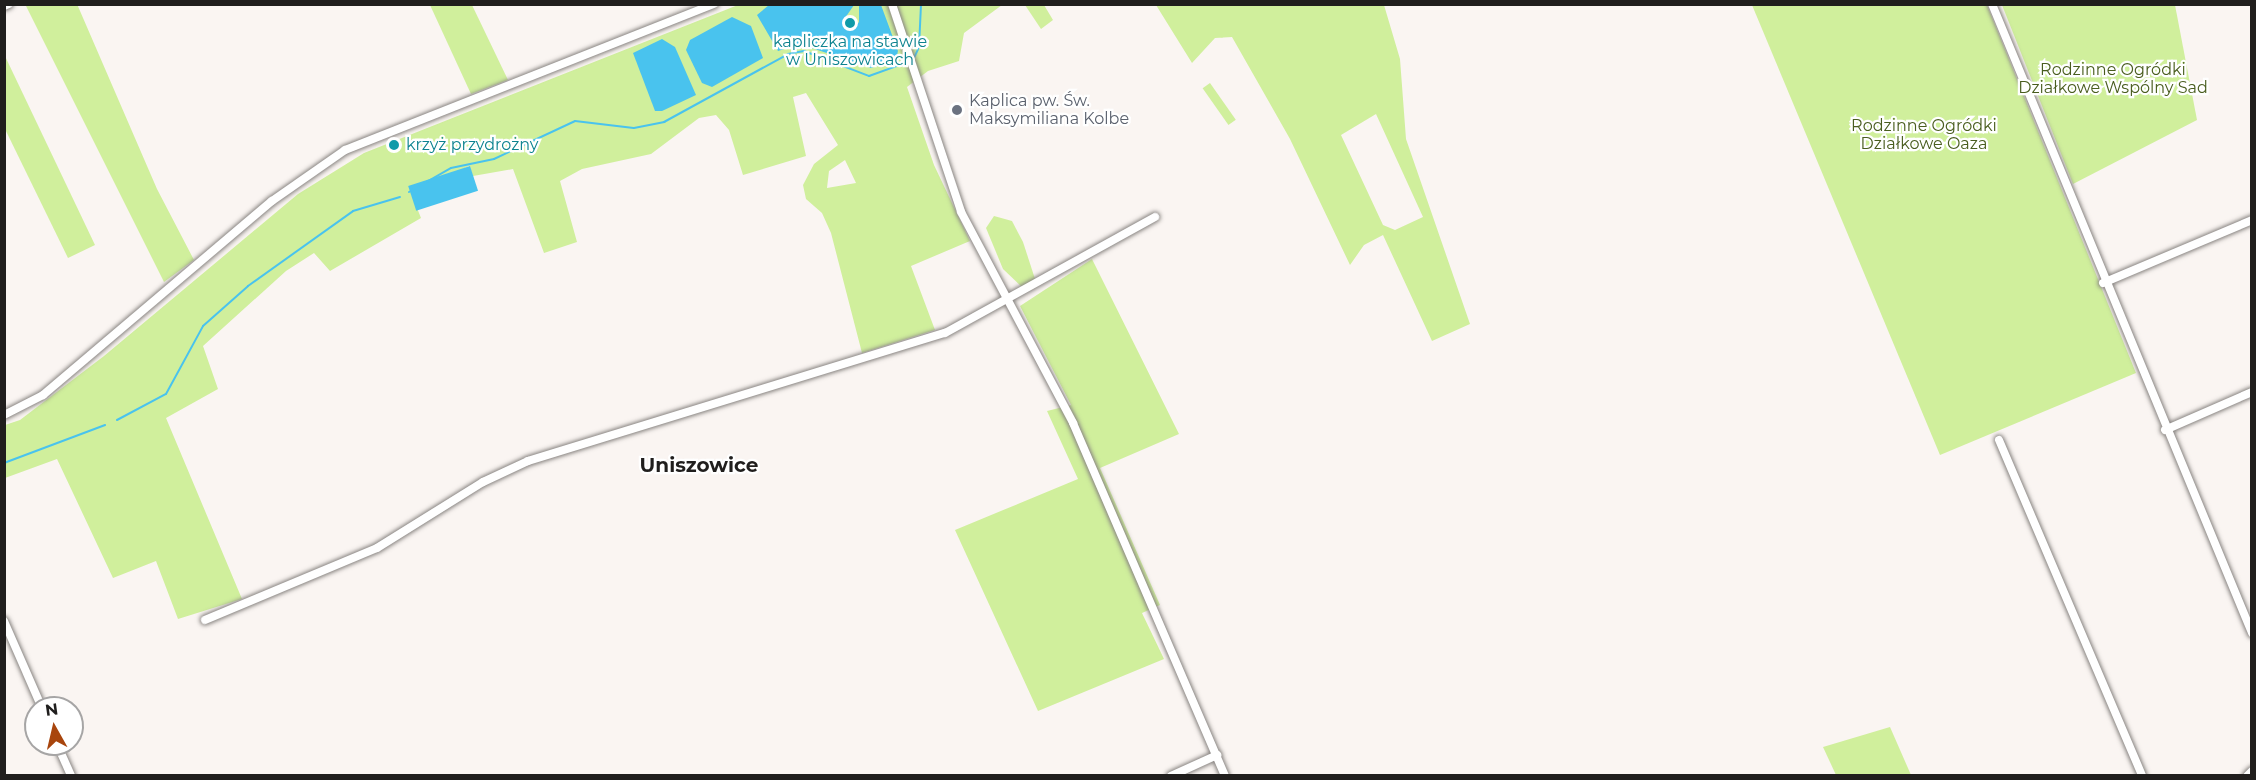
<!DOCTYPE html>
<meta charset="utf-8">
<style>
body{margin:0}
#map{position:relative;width:2256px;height:780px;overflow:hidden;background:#faf5f2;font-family:Montserrat,sans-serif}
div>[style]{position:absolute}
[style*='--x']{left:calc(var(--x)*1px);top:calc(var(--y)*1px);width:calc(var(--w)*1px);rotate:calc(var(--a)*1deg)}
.green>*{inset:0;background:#d0ef9c;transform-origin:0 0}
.water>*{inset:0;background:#49c3ee;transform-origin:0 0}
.stream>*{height:2px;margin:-1px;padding:0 1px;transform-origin:1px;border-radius:1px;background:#49c3ee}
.roads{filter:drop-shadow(0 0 2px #898582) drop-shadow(0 0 2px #898582)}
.minor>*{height:8px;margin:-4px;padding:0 4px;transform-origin:4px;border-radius:4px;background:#fff}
.dots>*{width:16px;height:16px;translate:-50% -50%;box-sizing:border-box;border:3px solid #fff;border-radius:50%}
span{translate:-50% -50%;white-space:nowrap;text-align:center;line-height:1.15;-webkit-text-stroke:4.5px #fff;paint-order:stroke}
.culture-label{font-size:16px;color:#0d838f}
.left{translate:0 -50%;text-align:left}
.park-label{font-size:16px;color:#495d1e}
.worship-label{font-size:16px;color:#5b616d}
.quarter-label{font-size:20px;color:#201e1d;font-weight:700}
.frame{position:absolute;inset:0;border:6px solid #201e1d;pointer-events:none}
.north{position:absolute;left:24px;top:696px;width:60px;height:60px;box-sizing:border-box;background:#fff;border:2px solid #a6a5a5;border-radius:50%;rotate:352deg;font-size:16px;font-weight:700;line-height:24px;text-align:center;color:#201e1d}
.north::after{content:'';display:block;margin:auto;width:21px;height:27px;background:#a8450d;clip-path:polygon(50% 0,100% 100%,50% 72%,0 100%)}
</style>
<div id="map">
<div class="green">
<div style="clip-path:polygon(77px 4px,157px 189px,194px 260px,164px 282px,26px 6px)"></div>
<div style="clip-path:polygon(430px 5px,472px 5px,508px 80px,471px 94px)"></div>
<div style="clip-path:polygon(evenodd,738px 5px,1002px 5px,964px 33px,959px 61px,928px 71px,907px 87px,934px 165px,970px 241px,911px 266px,935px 330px,862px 353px,831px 233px,822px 213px,806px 199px,803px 185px,814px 164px,838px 145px,806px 93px,793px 97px,806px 156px,743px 175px,729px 130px,716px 115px,699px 118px,651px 154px,582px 169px,560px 181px,577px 242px,544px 253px,513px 169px,473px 176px,469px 166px,411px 193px,421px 218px,330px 271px,314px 253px,286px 271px,203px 346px,218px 389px,166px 418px,242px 599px,178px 619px,156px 561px,113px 578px,57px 459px,5px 478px,5px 425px,20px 420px,104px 356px,298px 194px,364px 153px,738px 5px,845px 160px,856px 183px,827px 188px,829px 171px,845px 160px)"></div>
<div style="clip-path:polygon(1025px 5px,1044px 5px,1053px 20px,1041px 29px)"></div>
<div style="clip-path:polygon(evenodd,1156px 5px,1384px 5px,1400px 59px,1406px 139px,1470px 324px,1432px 341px,1383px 235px,1364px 245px,1350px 265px,1290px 139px,1232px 37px,1215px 38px,1192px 63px,1156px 5px,1376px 114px,1423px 217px,1395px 230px,1383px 225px,1341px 135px,1376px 114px)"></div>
<div style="clip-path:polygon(1752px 5px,1987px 5px,2136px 373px,1940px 455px)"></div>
<div style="clip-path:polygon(2002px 5px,2175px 5px,2197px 120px,2073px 184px)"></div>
<div style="clip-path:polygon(4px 54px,95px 245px,68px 258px,5px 129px)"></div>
<div style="left:1210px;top:83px;width:45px;height:9px;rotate:55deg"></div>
<div style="clip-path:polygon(994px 216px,1012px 221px,1023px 242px,1036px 282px,1024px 289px,1003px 269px,986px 228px)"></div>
<div style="clip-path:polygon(1092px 259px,1179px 434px,1100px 468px,1160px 605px,1142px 613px,1164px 659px,1038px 711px,955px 530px,1078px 479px,1047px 411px,1071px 405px,1020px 306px)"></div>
<div style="clip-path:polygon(1890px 727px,1911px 775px,1836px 775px,1823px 747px)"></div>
</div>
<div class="water">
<div style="clip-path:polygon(769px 5px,854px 5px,843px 21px,853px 29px,859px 22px,859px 5px,881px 5px,898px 51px,896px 59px,871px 68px,800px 44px,778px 51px,757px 15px)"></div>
<div style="clip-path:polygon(732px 17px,751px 26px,763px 58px,712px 87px,702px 83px,686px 50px,690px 40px)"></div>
<div style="clip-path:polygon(662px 39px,675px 47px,696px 95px,662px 111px,655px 111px,633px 53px)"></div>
<div style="left:470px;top:166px;width:26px;height:65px;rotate:72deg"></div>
</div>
<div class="stream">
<div style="--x:913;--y:60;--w:14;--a:-65"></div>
<div style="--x:919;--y:47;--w:43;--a:-87.3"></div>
<div style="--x:409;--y:192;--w:48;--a:-29.7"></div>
<div style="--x:451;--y:168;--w:44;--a:-11.8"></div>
<div style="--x:494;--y:159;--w:89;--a:-25.1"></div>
<div style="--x:575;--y:121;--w:59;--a:6.8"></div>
<div style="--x:634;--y:128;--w:31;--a:-11"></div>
<div style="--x:664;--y:122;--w:141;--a:-28.7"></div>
<div style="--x:788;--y:54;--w:16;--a:-11"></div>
<div style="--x:804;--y:51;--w:70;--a:21"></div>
<div style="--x:869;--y:76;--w:41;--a:-19.7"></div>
<div style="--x:117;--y:420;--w:55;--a:-28"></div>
<div style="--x:166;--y:394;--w:77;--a:-61.4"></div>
<div style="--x:203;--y:326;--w:60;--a:-41.6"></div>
<div style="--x:248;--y:286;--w:129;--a:-35.5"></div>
<div style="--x:353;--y:211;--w:49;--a:-16.6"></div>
<div style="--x:4;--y:463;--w:108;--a:-20.6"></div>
</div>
<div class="roads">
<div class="minor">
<div style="--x:892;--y:4;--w:219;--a:71.6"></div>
<div style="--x:961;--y:212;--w:239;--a:62"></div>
<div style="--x:1073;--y:423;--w:384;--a:66.7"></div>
<div style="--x:1992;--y:4;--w:681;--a:67.54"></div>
<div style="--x:4;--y:6;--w:5;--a:-22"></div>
<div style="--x:2103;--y:283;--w:162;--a:-22.9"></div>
<div style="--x:4;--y:415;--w:44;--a:-27.1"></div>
<div style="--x:43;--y:395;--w:300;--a:-40.3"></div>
<div style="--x:272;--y:201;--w:89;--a:-34.9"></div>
<div style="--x:345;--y:150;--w:397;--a:-21.6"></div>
<div style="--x:2165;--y:430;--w:95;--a:-23.6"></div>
<div style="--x:1999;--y:440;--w:365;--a:66.9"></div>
<div style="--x:205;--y:620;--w:186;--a:-22.7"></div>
<div style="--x:377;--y:548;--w:125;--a:-31.9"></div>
<div style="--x:483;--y:482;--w:50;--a:-25"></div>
<div style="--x:528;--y:461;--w:436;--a:-17.1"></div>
<div style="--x:945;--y:333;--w:240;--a:-28.9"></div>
<div style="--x:4;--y:621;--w:95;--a:66.4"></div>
<div style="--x:57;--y:744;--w:35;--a:66"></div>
<div style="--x:1171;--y:776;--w:51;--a:-24.5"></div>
<div style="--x:2247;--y:776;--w:7;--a:-45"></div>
</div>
</div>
<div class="dots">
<div style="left:850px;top:23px;background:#0f9aa8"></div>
<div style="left:957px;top:110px;background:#6b7280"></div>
<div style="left:394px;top:145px;background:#0f9aa8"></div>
</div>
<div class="culture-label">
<span style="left:850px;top:51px">kapliczka na stawie<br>w Uniszowicach</span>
<span class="left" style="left:406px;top:145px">krzyż przydrożny</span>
</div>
<div class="park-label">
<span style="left:2113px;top:79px">Rodzinne Ogródki<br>Działkowe Wspólny Sad</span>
<span style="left:1924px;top:135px">Rodzinne Ogródki<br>Działkowe Oaza</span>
</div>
<div class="worship-label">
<span class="left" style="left:969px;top:110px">Kaplica pw. Św.<br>Maksymiliana Kolbe</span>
</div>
<div class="quarter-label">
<span style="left:699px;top:465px">Uniszowice</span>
</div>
<div class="frame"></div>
<div class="north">N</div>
</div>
